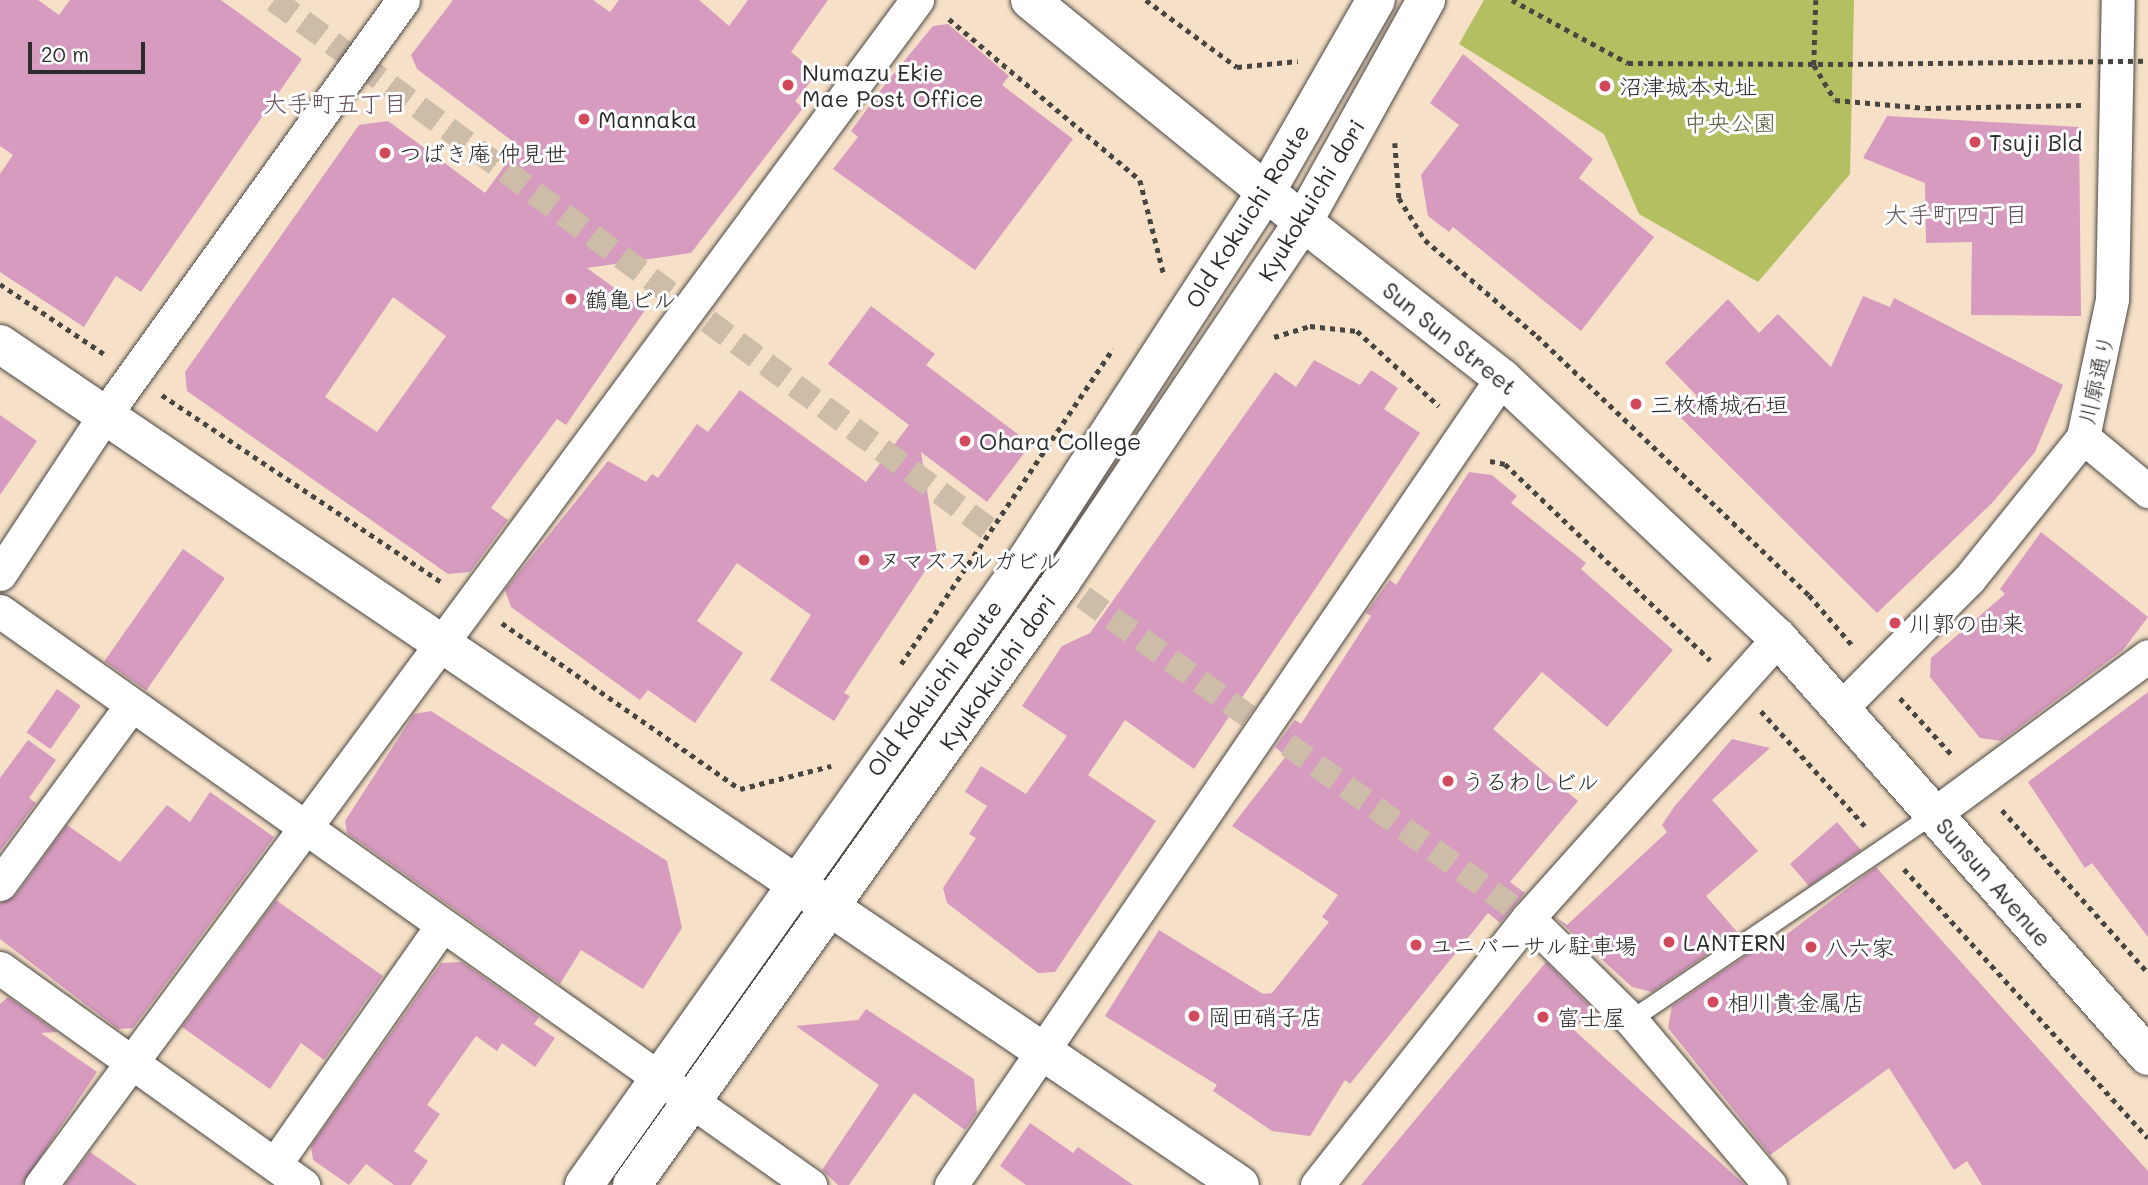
<!DOCTYPE html>
<meta charset="utf-8">
<style>
body{margin:0}
#map{position:relative;width:2148px;height:1185px;overflow:hidden;background:#f6e0c7;font-family:Mali,"Klee One",sans-serif}
div>[style]{position:absolute}
[style*='--x']{left:calc(var(--x)*1px);top:calc(var(--y)*1px);width:calc(var(--w)*1px);rotate:calc(var(--a)*1deg)}
.green>*{inset:0;background:#b3bf61}
.building>*{inset:0;background:#d69bbf;transform-origin:0 0}
.pedestrian-tunnel>*{height:24px;margin-top:-12px;transform-origin:0;background:repeating-linear-gradient(90deg,#cdbca8 0 24px,transparent 0 36px)}
.path>*{height:4.5px;margin-top:-2.25px;transform-origin:0;background:repeating-linear-gradient(90deg,#494642 0 5px,transparent 0 10px)}
.roads{filter:drop-shadow(0 0 2px #494642) drop-shadow(0 0 2px #494642)}
.service>*{height:18px;margin:-9px;padding:0 9px;transform-origin:9px;border-radius:9px;background:#fff}
.minor>*{height:33px;margin:-16.5px;padding:0 16.5px;transform-origin:16.5px;border-radius:16.5px;background:#fff}
.tertiary>*{height:38px;margin:-19px;padding:0 19px;transform-origin:19px;border-radius:19px;background:#fff}
.secondary>*{height:38px;margin:-19px;padding:0 19px;transform-origin:19px;border-radius:19px;background:#fff}
.primary>*{height:38px;margin:-19px;padding:0 19px;transform-origin:19px;border-radius:19px;background:#fff}
.path-bridge>*{height:4.5px;margin-top:-2.25px;transform-origin:0;background:repeating-linear-gradient(90deg,#494642 0 5px,transparent 0 10px)}
.dots>*{width:19px;height:19px;translate:-50% -50%;box-sizing:border-box;border:4px solid #fff;border-radius:50%}
span{translate:-50% -50%;white-space:nowrap;text-align:center;line-height:1.15;-webkit-text-stroke:6px #fff;paint-order:stroke}
.poi-label{font-size:23px;color:#2b2b2b}
.left{translate:0 -50%;text-align:left}
.park-label{font-size:23px;color:#5b5f3e}
.street-label{font-size:23px;color:#2b2b2b}
.neighbourhood-label{font-size:24px;color:#67525f}
.scale{position:absolute;left:28px;top:42px;width:117px;height:32px;box-sizing:border-box;border:4px solid #2b2b2b;border-top:0;padding-left:9px;font-size:21px;line-height:24px;white-space:nowrap;color:#2b2b2b;-webkit-text-stroke:5px #fff;paint-order:stroke}
</style>
<div id="map">
<div class="green">
<div style="clip-path:polygon(1484px 0,1854px 0,1850px 174px,1758px 282px,1639px 214px,1604px 134px,1459px 44px)"></div>
</div>
<div class="building">
<div style="clip-path:polygon(0 0,38px 0,59px 15px,70px 0,221px 0,302px 59px,141px 292px,116px 276px,84px 327px,0 272px,0 174px,13px 155px,0 146px)"></div>
<div style="clip-path:polygon(evenodd,453px 0,593px 0,610px 12px,619px 0,699px 0,729px 26px,748px 0,828px 0,791px 52px,817px 73px,795px 101px,803px 108px,691px 253px,587px 268px,645px 310px,566px 425px,557px 419px,491px 508px,508px 520px,470px 572px,448px 574px,187px 391px,185px 372px,359px 125px,388px 121px,485px 193px,519px 146px,417px 69px,411px 55px,453px 0,393px 297px,446px 336px,377px 432px,325px 397px,393px 297px)"></div>
<div style="clip-path:polygon(948px 24px,1009px 76px,1002px 85px,1073px 139px,975px 270px,833px 169px,858px 137px,851px 131px,886px 83px,933px 26px)"></div>
<div style="clip-path:polygon(1463px 54px,1593px 159px,1579px 178px,1654px 237px,1581px 331px,1453px 227px,1449px 232px,1428px 216px,1421px 175px,1459px 125px,1430px 103px)"></div>
<div style="clip-path:polygon(1887px 116px,2079px 127px,2081px 316px,1971px 315px,1972px 242px,1926px 243px,1925px 183px,1863px 158px)"></div>
<div style="clip-path:polygon(1863px 296px,1890px 307px,1894px 298px,2063px 385px,2035px 452px,1992px 503px,1877px 613px,1678px 415px,1697px 396px,1665px 363px,1728px 299px,1759px 333px,1778px 314px,1831px 367px)"></div>
<div style="clip-path:polygon(871px 306px,935px 354px,926px 365px,1031px 444px,987px 502px,921px 452px,937px 553px,844px 693px,850px 696px,834px 721px,770px 680px,811px 615px,737px 563px,697px 621px,743px 653px,695px 723px,648px 690px,640px 700px,511px 607px,505px 590px,608px 461px,646px 482px,652px 474px,658px 478px,697px 424px,708px 432px,740px 390px,866px 482px,909px 425px,828px 364px)"></div>
<div style="clip-path:polygon(1314px 360px,1360px 385px,1371px 370px,1398px 388px,1384px 409px,1420px 433px,1194px 769px,1125px 720px,1088px 775px,1156px 821px,1055px 972px,1038px 973px,947px 903px,943px 888px,976px 838px,969px 834px,987px 806px,965px 792px,981px 766px,1026px 794px,1067px 736px,1022px 706px,1062px 646px,1090px 633px,1275px 372px,1296px 387px)"></div>
<div style="clip-path:polygon(0 415px,37px 441px,0 495px)"></div>
<div style="clip-path:polygon(1469px 472px,1492px 475px,1517px 496px,1511px 503px,1586px 563px,1581px 569px,1673px 650px,1607px 727px,1542px 672px,1493px 729px,1578px 801px,1510px 882px,1525px 893px,1500px 923px,1488px 913px,1350px 1084px,1345px 1080px,1310px 1136px,1272px 1131px,1213px 1091px,1217px 1085px,1105px 1016px,1159px 930px,1263px 994px,1272px 993px,1329px 922px,1322px 917px,1338px 895px,1232px 826px,1286px 756px,1275px 747px,1295px 720px,1301px 724px,1371px 616px,1366px 613px,1390px 580px,1396px 585px)"></div>
<div style="clip-path:polygon(2041px 532px,2148px 617px,2123px 650px,2001px 741px,1980px 738px,1930px 677px,1931px 658px,2005px 594px,2000px 589px)"></div>
<div style="left:183px;top:549px;width:51px;height:137px;rotate:35deg"></div>
<div style="left:57px;top:689px;width:29px;height:53px;rotate:35deg"></div>
<div style="clip-path:polygon(2148px 692px,2148px 937px,2092px 863px,2085px 868px,2028px 782px)"></div>
<div style="clip-path:polygon(431px 711px,667px 861px,682px 928px,643px 989px,581px 950px,560px 984px,347px 833px,345px 821px,414px 714px)"></div>
<div style="clip-path:polygon(1732px 739px,1770px 748px,1712px 800px,1758px 851px,1706px 896px,1738px 933px,1652px 992px,1632px 987px,1555px 917px,1567px 925px,1667px 832px,1662px 825px,1674px 807px)"></div>
<div style="clip-path:polygon(28px 740px,56px 760px,29px 798px,36px 803px,0 851px,0 778px)"></div>
<div style="clip-path:polygon(210px 792px,274px 837px,133px 1028px,118px 1029px,0 939px,0 903px,16px 895px,67px 825px,120px 862px,167px 805px,190px 822px)"></div>
<div style="clip-path:polygon(1837px 822px,1861px 850px,1809px 886px,1790px 864px)"></div>
<div style="clip-path:polygon(1876px 867px,2148px 1171px,2148px 1185px,1982px 1185px,1967px 1161px,1954px 1170px,1889px 1068px,1770px 1155px,1668px 1028px,1672px 1006px,1754px 950px,1763px 952px)"></div>
<div style="clip-path:polygon(276px 900px,383px 976px,324px 1060px,301px 1043px,270px 1089px,182px 1027px)"></div>
<div style="clip-path:polygon(462px 962px,539px 1017px,534px 1024px,555px 1038px,535px 1067px,502px 1043px,497px 1051px,476px 1036px,427px 1105px,440px 1114px,414px 1151px,428px 1161px,411px 1185px,394px 1185px,366px 1164px,349px 1185px,313px 1160px,311px 1146px,441px 963px)"></div>
<div style="clip-path:polygon(1546px 962px,1592px 1008px,1574px 1030px,1745px 1185px,1361px 1185px)"></div>
<div style="clip-path:polygon(8px 997px,57px 1032px,41px 1033px,97px 1072px,22px 1185px,0 1185px,0 1004px)"></div>
<div style="clip-path:polygon(866px 1009px,974px 1079px,977px 1113px,965px 1130px,914px 1093px,849px 1185px,838px 1185px,822px 1170px,879px 1085px,796px 1026px,858px 1020px)"></div>
<div style="clip-path:polygon(1030px 1123px,1073px 1153px,1078px 1147px,1133px 1185px,1026px 1185px,1000px 1166px)"></div>
<div style="clip-path:polygon(90px 1152px,137px 1185px,65px 1185px)"></div>
</div>
<div class="pedestrian-tunnel">
<div style="--x:274;--y:0;--w:889;--a:36.5"></div>
<div style="--x:1083;--y:597;--w:549;--a:35.8"></div>
</div>
<div class="path">
<div style="--x:1146;--y:0;--w:113;--a:36.4"></div>
<div style="--x:1237;--y:67;--w:61;--a:-5.6"></div>
<div style="--x:1512;--y:0;--w:132;--a:28.5"></div>
<div style="--x:1628;--y:63;--w:210;--a:0.3"></div>
<div style="--x:1816;--y:0;--w:65;--a:91.8"></div>
<div style="--x:1814;--y:65;--w:41;--a:59"></div>
<div style="--x:1835;--y:100;--w:91;--a:5"></div>
<div style="--x:1926;--y:108;--w:155;--a:-1.1"></div>
<div style="--x:949;--y:19;--w:250;--a:40.1"></div>
<div style="--x:1140;--y:180;--w:98;--a:75.8"></div>
<div style="--x:1395;--y:143;--w:55;--a:85.8"></div>
<div style="--x:1399;--y:198;--w:49;--a:58.2"></div>
<div style="--x:1425;--y:240;--w:148;--a:40.6"></div>
<div style="--x:1537;--y:336;--w:376;--a:43.6"></div>
<div style="--x:1809;--y:595;--w:66;--a:49.3"></div>
<div style="--x:0;--y:284;--w:125;--a:33.9"></div>
<div style="--x:1274;--y:337;--w:38;--a:-17"></div>
<div style="--x:1310;--y:326;--w:47;--a:6.1"></div>
<div style="--x:1357;--y:331;--w:111;--a:42.4"></div>
<div style="--x:162;--y:395;--w:338;--a:33.8"></div>
<div style="--x:1490;--y:461;--w:15;--a:11"></div>
<div style="--x:1505;--y:464;--w:284;--a:43.7"></div>
<div style="--x:502;--y:623;--w:290;--a:34.9"></div>
<div style="--x:740;--y:789;--w:94;--a:-14.2"></div>
<div style="--x:901;--y:664;--w:380;--a:-56.1"></div>
<div style="--x:1900;--y:698;--w:79;--a:47.6"></div>
<div style="--x:1761;--y:711;--w:155;--a:47.9"></div>
<div style="--x:2002;--y:810;--w:219;--a:48.1"></div>
<div style="--x:1904;--y:869;--w:363;--a:47.8"></div>
</div>
<div class="roads">
<div class="service">
<div style="--x:1631;--y:1020;--w:366;--a:-34.2"></div>
</div>
<div class="minor">
<div style="--x:2083;--y:437;--w:85;--a:39.7"></div>
<div style="--x:0;--y:574;--w:189;--a:-56.6"></div>
<div style="--x:104;--y:416;--w:512;--a:-54.29"></div>
<div style="--x:0;--y:611;--w:993;--a:35.32"></div>
<div style="--x:1841;--y:708;--w:182;--a:-45.2"></div>
<div style="--x:1969;--y:579;--w:182;--a:-51.2"></div>
<div style="--x:2083;--y:437;--w:141;--a:-78.1"></div>
<div style="--x:2112;--y:299;--w:299;--a:-88.9"></div>
<div style="--x:1934;--y:814;--w:266;--a:-36.4"></div>
<div style="--x:0;--y:884;--w:220;--a:-53.7"></div>
<div style="--x:1528;--y:918;--w:145;--a:44.7"></div>
<div style="--x:1631;--y:1020;--w:216;--a:49.9"></div>
<div style="--x:0;--y:968;--w:373;--a:35.6"></div>
<div style="--x:275;--y:1164;--w:288;--a:-55"></div>
<div style="--x:41;--y:1185;--w:1474;--a:-53.53"></div>
<div style="--x:951;--y:1185;--w:977;--a:-55.68"></div>
<div style="--x:1317;--y:1185;--w:340;--a:-51.7"></div>
<div style="--x:1528;--y:918;--w:375;--a:-48.2"></div>
</div>
<div class="tertiary">
<div style="--x:0;--y:344;--w:1498;--a:34.15"></div>
</div>
<div class="secondary">
<div style="--x:1303;--y:222;--w:253;--a:38.1"></div>
<div style="--x:1502;--y:378;--w:379;--a:43.3"></div>
<div style="--x:1778;--y:638;--w:558;--a:48.49"></div>
<div style="--x:584;--y:1185;--w:768;--a:-54.7"></div>
<div style="--x:1028;--y:558;--w:439;--a:-57"></div>
<div style="--x:1267;--y:190;--w:219;--a:-60.2"></div>
<div style="--x:632;--y:1185;--w:740;--a:-54.57"></div>
<div style="--x:1061;--y:582;--w:434;--a:-56.1"></div>
<div style="--x:1303;--y:222;--w:254;--a:-61"></div>
</div>
<div class="primary">
<div style="--x:1030;--y:0;--w:352;--a:39.1"></div>
</div>
</div>
<div class="path-bridge">
<div style="--x:1838;--y:64;--w:310;--a:-0.6"></div>
</div>
<div class="dots">
<div style="left:788px;top:85px;background:#d1495b"></div>
<div style="left:1605px;top:86px;background:#d1495b"></div>
<div style="left:584px;top:119px;background:#d1495b"></div>
<div style="left:1975px;top:142px;background:#d1495b"></div>
<div style="left:385px;top:153px;background:#d1495b"></div>
<div style="left:571px;top:299px;background:#d1495b"></div>
<div style="left:1636px;top:404px;background:#d1495b"></div>
<div style="left:965px;top:441px;background:#d1495b"></div>
<div style="left:864px;top:560px;background:#d1495b"></div>
<div style="left:1895px;top:623px;background:#d1495b"></div>
<div style="left:1448px;top:781px;background:#d1495b"></div>
<div style="left:1669px;top:942px;background:#d1495b"></div>
<div style="left:1416px;top:945px;background:#d1495b"></div>
<div style="left:1811px;top:947px;background:#d1495b"></div>
<div style="left:1713px;top:1002px;background:#d1495b"></div>
<div style="left:1194px;top:1016px;background:#d1495b"></div>
<div style="left:1543px;top:1017px;background:#d1495b"></div>
</div>
<div class="poi-label">
<span class="left" style="left:802px;top:85px">Numazu Ekie<br>Mae Post Office</span>
<span class="left" style="left:1619px;top:86px">沼津城本丸址</span>
<span class="left" style="left:598px;top:119px">Mannaka</span>
<span class="left" style="left:1989px;top:142px">Tsuji Bld</span>
<span class="left" style="left:399px;top:153px">つばき庵 仲見世</span>
<span class="left" style="left:585px;top:299px">鶴亀ビル</span>
<span class="left" style="left:1650px;top:404px">三枚橋城石垣</span>
<span class="left" style="left:979px;top:441px">Ohara College</span>
<span class="left" style="left:878px;top:560px">ヌマズスルガビル</span>
<span class="left" style="left:1909px;top:623px">川郭の由来</span>
<span class="left" style="left:1462px;top:781px">うるわしビル</span>
<span class="left" style="left:1683px;top:942px">LANTERN</span>
<span class="left" style="left:1430px;top:945px">ユニバーサル駐車場</span>
<span class="left" style="left:1825px;top:947px">八六家</span>
<span class="left" style="left:1727px;top:1002px">相川貴金属店</span>
<span class="left" style="left:1208px;top:1016px">岡田硝子店</span>
<span class="left" style="left:1557px;top:1017px">富士屋</span>
</div>
<div class="park-label">
<span style="left:1730px;top:122px">中央公園</span>
</div>
<div class="street-label">
<span style="left:1311px;top:200px;rotate:-59deg">Kyukokuichi dori</span>
<span style="left:1247px;top:216px;rotate:-58deg">Old Kokuichi Route</span>
<span style="left:1450px;top:338px;rotate:39deg">Sun Sun Street</span>
<span style="left:2096px;top:379px;rotate:-77deg">川廓通り</span>
<span style="left:997px;top:672px;rotate:-55deg">Kyukokuichi dori</span>
<span style="left:934px;top:688px;rotate:-54deg">Old Kokuichi Route</span>
<span style="left:1994px;top:882px;rotate:49deg">Sunsun Avenue</span>
</div>
<div class="neighbourhood-label">
<span style="left:335px;top:103px">大手町五丁目</span>
<span style="left:1956px;top:214px">大手町四丁目</span>
</div>
<div class="scale">20 m</div>
</div>
